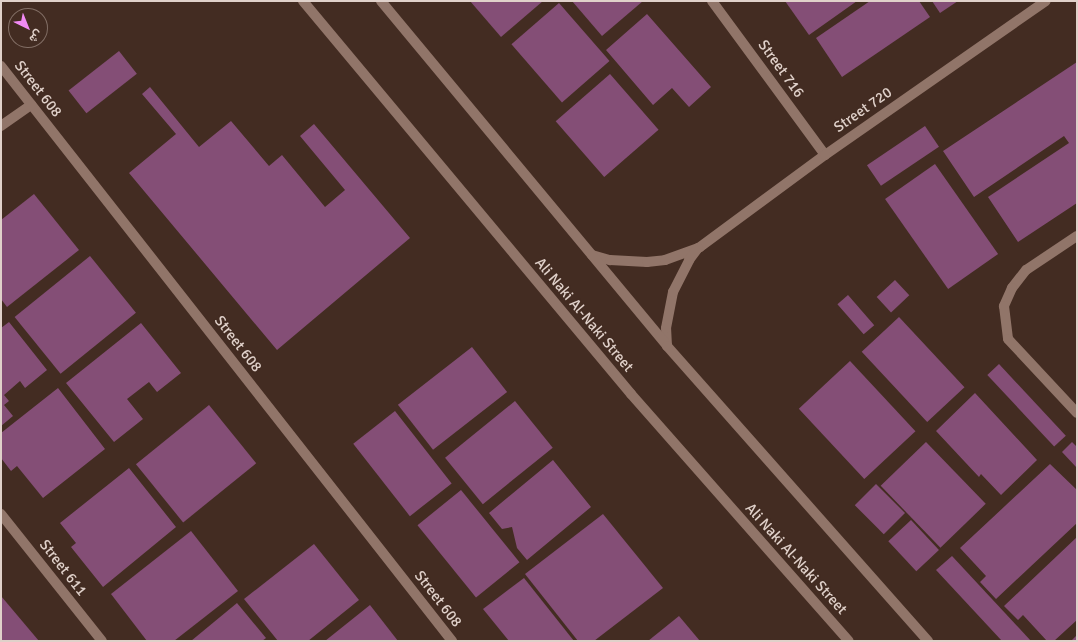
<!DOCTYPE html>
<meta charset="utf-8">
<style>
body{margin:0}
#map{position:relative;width:1078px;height:642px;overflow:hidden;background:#432c22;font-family:Signika,Vazirmatn,sans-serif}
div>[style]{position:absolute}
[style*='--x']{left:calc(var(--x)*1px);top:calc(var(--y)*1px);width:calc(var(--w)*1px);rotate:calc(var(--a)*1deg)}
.building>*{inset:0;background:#844e76;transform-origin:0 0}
.minor>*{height:10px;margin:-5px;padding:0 5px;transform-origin:5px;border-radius:5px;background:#917569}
.tertiary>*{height:10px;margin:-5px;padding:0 5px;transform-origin:5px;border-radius:5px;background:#917569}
span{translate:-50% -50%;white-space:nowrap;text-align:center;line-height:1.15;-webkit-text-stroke:3px #432c22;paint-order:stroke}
.street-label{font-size:15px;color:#e0d1ca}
.frame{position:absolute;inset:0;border:2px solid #e0d1ca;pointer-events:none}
.north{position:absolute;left:8px;top:8px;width:40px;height:40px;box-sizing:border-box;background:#432c22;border:1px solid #826e65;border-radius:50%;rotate:137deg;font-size:11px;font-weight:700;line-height:16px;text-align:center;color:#e0d1ca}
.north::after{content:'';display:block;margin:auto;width:14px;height:18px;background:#f18af4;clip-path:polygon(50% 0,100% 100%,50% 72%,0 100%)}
</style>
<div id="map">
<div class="building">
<div style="clip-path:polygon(470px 1px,543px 1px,501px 37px)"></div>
<div style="clip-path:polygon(572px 1px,643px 1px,602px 36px)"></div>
<div style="clip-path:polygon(785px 1px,857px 1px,809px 35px)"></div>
<div style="clip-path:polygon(870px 1px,919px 1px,930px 17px,842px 77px,816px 38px)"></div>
<div style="clip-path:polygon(932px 1px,958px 1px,940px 13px)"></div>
<div style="left:559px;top:3px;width:77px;height:63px;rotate:49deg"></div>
<div style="clip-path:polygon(647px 14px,711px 87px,689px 107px,672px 88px,653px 105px,606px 50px)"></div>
<div style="left:119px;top:51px;width:29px;height:64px;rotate:52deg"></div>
<div style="clip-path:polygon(1077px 62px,1077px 203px,1018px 242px,988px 197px,1069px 143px,1064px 136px,974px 197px,943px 151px)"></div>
<div style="left:610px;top:74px;width:74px;height:72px;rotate:49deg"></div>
<div style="clip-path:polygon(150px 87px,199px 147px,231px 121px,269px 166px,282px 155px,325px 207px,345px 190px,300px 136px,314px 124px,410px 238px,277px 350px,129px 173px,176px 134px,142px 94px)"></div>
<div style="left:925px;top:126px;width:25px;height:70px;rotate:56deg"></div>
<div style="left:935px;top:164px;width:110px;height:61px;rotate:55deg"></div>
<div style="clip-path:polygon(34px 194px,79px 250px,7px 307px,1px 299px,1px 220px)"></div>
<div style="left:90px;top:256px;width:73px;height:97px;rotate:51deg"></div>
<div style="left:895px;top:280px;width:21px;height:25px;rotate:47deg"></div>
<div style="left:848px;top:295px;width:40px;height:14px;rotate:49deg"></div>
<div style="left:899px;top:317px;width:96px;height:51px;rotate:47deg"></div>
<div style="clip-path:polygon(9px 322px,47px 370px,25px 388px,20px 381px,4px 395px,9px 401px,4px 405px,13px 416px,1px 426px,1px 328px)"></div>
<div style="clip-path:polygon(141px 323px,181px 373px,157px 392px,149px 382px,127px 399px,143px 419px,114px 442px,66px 383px)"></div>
<div style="left:472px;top:347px;width:57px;height:94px;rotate:52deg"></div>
<div style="left:850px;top:361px;width:96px;height:70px;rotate:47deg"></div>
<div style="left:999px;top:364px;width:98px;height:16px;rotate:47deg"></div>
<div style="clip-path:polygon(58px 388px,105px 449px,43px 498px,17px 466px,11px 471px,1px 458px,1px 433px)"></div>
<div style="clip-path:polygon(975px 393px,1037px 460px,1001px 495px,981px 474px,979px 477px,936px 431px)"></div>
<div style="left:515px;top:401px;width:60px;height:90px;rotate:51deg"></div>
<div style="left:209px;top:405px;width:75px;height:94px;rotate:51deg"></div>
<div style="left:395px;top:411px;width:92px;height:53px;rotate:52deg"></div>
<div style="left:926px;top:442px;width:86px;height:63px;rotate:46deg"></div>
<div style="clip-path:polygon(1072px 442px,1077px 447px,1077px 468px,1062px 452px)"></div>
<div style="clip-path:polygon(553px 460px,591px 507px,527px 560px,517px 548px,512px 527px,502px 529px,489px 513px)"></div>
<div style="clip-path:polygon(1050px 464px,1077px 490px,1077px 523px,996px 599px,980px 582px,986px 576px,960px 548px)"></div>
<div style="clip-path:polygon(129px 468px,176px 527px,103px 587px,71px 547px,76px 543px,60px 523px)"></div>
<div style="left:876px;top:484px;width:41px;height:30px;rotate:45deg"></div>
<div style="left:461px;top:490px;width:93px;height:56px;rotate:51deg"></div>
<div style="clip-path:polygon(603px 514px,663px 588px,594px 641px,578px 641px,525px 574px)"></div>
<div style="left:911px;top:520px;width:41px;height:31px;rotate:47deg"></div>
<div style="clip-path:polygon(191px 531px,238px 591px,174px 641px,147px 641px,111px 594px)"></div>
<div style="clip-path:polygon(1077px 537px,1077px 620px,1054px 641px,1047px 641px,1023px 615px,1018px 620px,1004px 606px)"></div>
<div style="clip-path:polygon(314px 544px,359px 600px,308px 641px,278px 641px,244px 599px)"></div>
<div style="clip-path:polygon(952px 556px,1031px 641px,1002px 641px,936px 570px)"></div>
<div style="clip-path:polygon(524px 578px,574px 641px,509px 641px,483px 609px)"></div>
<div style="clip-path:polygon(1px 596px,39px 641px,1px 641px)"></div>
<div style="clip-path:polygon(237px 603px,266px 638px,262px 641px,191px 641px)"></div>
<div style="clip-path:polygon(370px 605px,398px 641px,325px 641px)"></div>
<div style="clip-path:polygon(679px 616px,700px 641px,648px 641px)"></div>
<div style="clip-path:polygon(1077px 635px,1077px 641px,1071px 641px)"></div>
</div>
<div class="minor">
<div style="--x:712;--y:1;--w:191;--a:53.7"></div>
<div style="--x:1;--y:66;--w:731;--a:51.89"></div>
<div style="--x:1;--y:126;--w:37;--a:-35"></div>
<div style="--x:1077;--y:236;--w:61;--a:146.3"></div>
<div style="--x:1026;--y:270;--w:23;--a:128"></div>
<div style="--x:1012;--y:288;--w:20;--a:114"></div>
<div style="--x:1004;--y:306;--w:33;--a:83"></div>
<div style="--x:1008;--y:339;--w:101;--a:47"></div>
<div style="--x:592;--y:255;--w:19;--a:16"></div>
<div style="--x:610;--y:260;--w:37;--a:3"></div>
<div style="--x:647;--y:262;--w:18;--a:-6"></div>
<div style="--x:665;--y:260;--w:37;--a:-20"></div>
<div style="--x:700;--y:247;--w:155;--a:-36.4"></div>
<div style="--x:825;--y:155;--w:269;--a:-34.9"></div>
<div style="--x:667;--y:346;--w:18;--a:-93"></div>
<div style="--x:666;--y:328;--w:37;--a:-79"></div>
<div style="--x:673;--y:292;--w:36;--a:-63"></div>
<div style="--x:689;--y:260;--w:15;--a:-53"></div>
<div style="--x:1;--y:514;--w:162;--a:51.5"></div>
</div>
<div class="tertiary">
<div style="--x:303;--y:1;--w:512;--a:50.15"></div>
<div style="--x:631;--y:394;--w:329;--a:48.6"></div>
<div style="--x:381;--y:1;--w:448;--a:50.3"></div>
<div style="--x:667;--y:346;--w:394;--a:48.5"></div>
</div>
<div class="street-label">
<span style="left:781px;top:69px;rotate:54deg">Street 716</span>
<span style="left:38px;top:89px;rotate:52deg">Street 608</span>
<span style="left:863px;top:110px;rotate:-35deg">Street 720</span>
<span style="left:584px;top:315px;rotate:50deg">Ali Naki Al-Naki Street</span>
<span style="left:238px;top:344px;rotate:52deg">Street 608</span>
<span style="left:796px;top:559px;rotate:48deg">Ali Naki Al-Naki Street</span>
<span style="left:63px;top:568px;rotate:52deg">Street 611</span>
<span style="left:438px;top:599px;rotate:52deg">Street 608</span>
</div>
<div class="frame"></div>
<div class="north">ش</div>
</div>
